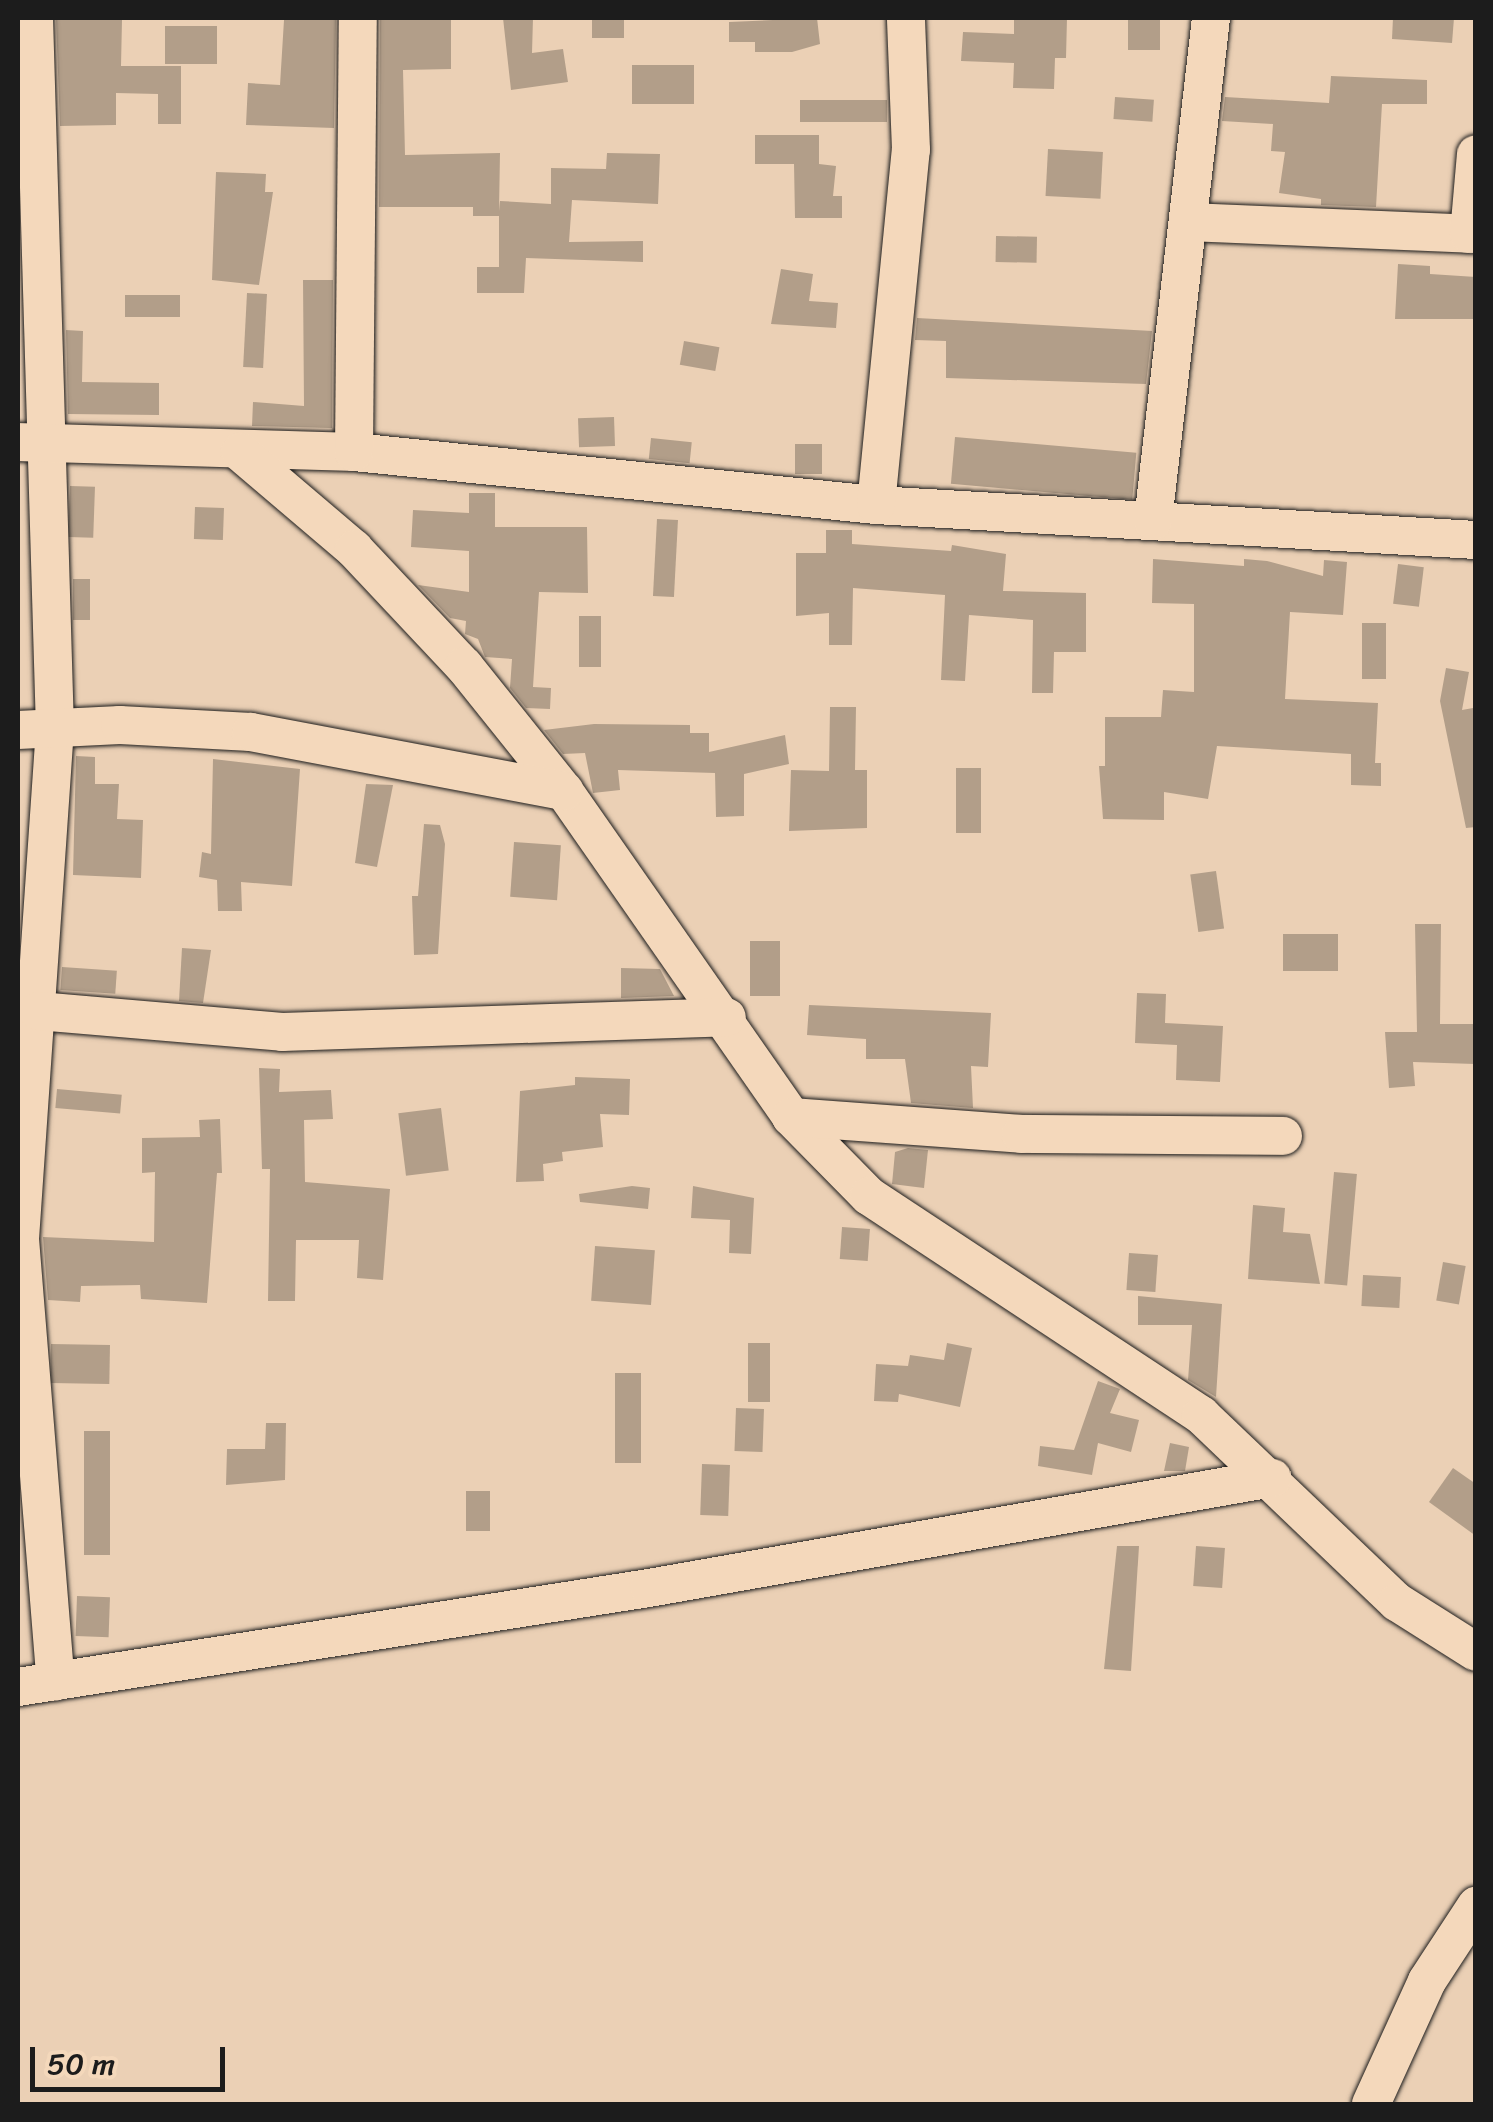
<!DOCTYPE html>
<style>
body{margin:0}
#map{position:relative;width:1493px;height:2122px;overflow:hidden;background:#ebd0b5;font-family:Sriracha,sans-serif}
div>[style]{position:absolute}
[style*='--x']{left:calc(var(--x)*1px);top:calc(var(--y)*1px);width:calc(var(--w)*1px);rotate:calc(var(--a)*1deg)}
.building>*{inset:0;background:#b29e89;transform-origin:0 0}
.roads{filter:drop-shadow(0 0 2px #1c1c1c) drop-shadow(0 0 2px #1c1c1c)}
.minor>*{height:38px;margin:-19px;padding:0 19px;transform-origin:19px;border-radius:19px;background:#f4d8bb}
span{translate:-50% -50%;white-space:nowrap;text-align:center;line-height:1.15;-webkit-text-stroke:8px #f4d8bb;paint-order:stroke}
.frame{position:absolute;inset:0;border:20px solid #1c1c1c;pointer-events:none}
.scale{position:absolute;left:30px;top:2047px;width:195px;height:45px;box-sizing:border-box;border:5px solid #1c1c1c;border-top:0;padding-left:12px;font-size:30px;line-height:35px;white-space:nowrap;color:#1c1c1c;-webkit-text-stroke:8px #f4d8bb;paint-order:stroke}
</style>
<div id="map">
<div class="building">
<div style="clip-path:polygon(56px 18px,122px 20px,121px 66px,181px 66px,181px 124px,158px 124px,158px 94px,116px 93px,116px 125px,60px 126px)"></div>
<div style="clip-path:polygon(316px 18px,336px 18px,334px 128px,246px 125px,248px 83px,280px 85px,284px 20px)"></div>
<div style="clip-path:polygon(380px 18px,451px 18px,451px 69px,403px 70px,405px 155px,500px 153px,499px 211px,500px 201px,551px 204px,551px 168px,606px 169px,607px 153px,660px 154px,658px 204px,572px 200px,569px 242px,643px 241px,643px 262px,526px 258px,524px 293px,477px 293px,477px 267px,499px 267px,499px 216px,473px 216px,473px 207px,379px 207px)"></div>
<div style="clip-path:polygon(503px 18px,533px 18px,532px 53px,563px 49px,568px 82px,511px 90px)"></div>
<div style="left:592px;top:18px;width:32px;height:20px"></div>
<div style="clip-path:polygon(817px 18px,820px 44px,792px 52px,755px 52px,755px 42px,729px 42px,729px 22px)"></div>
<div style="clip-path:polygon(1014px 18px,1067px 18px,1066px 58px,1055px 58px,1054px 89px,1013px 88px,1014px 63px,961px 61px,963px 32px,1014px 34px)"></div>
<div style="left:1128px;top:18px;width:32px;height:32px"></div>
<div style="clip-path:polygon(1393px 18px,1454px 18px,1452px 43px,1392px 39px)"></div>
<div style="left:165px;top:26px;width:52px;height:38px"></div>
<div style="left:632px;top:65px;width:62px;height:39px"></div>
<div style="clip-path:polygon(1331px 76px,1427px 80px,1427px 104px,1382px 104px,1376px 207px,1321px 205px,1321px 199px,1279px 193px,1285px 152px,1271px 151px,1273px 124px,1222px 121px,1225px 97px,1329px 103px)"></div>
<div style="left:1115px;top:97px;width:39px;height:22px;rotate:4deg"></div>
<div style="left:887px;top:100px;width:22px;height:87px;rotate:90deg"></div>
<div style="clip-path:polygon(755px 135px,819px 135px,819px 164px,836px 166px,833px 196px,842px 196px,842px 218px,795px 218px,794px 164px,755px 164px)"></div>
<div style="left:1048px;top:149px;width:55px;height:47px;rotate:3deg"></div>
<div style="clip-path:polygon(216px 172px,266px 174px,265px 192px,273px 192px,259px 285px,212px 280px)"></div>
<div style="left:996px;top:236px;width:41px;height:26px;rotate:1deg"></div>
<div style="clip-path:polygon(1398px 264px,1430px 266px,1430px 274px,1476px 277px,1476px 319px,1395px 319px)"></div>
<div style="clip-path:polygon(781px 269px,813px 274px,809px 301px,838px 303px,836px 328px,771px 324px)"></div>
<div style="clip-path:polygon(303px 280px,333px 280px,332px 428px,252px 426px,253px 402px,304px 406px)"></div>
<div style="left:247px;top:293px;width:20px;height:74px;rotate:3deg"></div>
<div style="left:125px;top:295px;width:55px;height:22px"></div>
<div style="clip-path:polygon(917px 318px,1152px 331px,1146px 384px,946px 378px,946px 341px,915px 340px)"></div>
<div style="clip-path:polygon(66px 330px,83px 331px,82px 382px,159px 383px,159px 415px,68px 414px)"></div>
<div style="left:684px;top:341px;width:36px;height:24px;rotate:10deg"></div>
<div style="left:614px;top:417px;width:29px;height:36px;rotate:88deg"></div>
<div style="left:955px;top:437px;width:182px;height:47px;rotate:5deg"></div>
<div style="left:651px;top:438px;width:41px;height:21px;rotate:6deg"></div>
<div style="left:795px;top:444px;width:27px;height:30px"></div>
<div style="left:70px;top:486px;width:25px;height:51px;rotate:2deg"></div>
<div style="clip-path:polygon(469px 493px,495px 493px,495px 527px,587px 527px,588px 593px,539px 592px,533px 687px,551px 688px,550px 709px,526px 708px,510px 688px,512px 659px,485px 657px,478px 639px,465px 634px,466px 621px,450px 618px,418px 585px,469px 592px,469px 551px,411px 547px,413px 510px,469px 513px)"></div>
<div style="left:195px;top:507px;width:29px;height:32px;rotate:2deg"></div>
<div style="left:657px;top:519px;width:21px;height:77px;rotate:3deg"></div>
<div style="clip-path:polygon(826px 530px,852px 530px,852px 544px,951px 551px,952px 545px,1006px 554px,1003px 591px,1086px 593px,1086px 652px,1054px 652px,1053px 693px,1032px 693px,1033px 620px,969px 615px,965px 681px,941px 680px,945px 595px,853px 588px,852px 645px,829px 645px,829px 613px,796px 616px,796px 553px,826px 553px)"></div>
<div style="clip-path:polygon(1153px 559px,1244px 566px,1244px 559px,1267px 561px,1323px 576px,1324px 560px,1347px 562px,1343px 615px,1290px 612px,1285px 699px,1378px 703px,1375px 763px,1381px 763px,1381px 786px,1351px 785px,1351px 754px,1217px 746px,1208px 799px,1164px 792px,1164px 820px,1103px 819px,1099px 766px,1105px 766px,1105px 717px,1161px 717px,1163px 690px,1194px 692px,1194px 604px,1152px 603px)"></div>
<div style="left:1398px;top:564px;width:26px;height:40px;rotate:7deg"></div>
<div style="left:73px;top:579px;width:17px;height:41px"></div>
<div style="left:579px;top:616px;width:22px;height:51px"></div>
<div style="left:1362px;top:623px;width:24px;height:56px"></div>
<div style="clip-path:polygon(1446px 668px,1469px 672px,1462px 710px,1473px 708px,1476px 718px,1476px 827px,1466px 828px,1440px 701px)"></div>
<div style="clip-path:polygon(830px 707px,856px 707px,855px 770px,867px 770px,867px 828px,789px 831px,791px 770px,829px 771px)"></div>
<div style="clip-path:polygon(594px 724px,690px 725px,690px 733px,709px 733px,709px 752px,785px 735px,789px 764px,744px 774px,744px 816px,716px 817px,715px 773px,618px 770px,620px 790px,593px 793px,585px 753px,563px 754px,544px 730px)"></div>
<div style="clip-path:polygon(76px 756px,95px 757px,95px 784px,119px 784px,117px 819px,143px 820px,141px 878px,73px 875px)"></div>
<div style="clip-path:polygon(213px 759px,300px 769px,292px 886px,241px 882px,242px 911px,218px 911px,217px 880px,199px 877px,202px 852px,211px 854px)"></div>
<div style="left:956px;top:768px;width:25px;height:65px"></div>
<div style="clip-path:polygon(366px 784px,393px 785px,377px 867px,355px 863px)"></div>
<div style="clip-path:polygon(424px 824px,440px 825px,445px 844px,438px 954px,414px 955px,412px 896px,418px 896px)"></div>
<div style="left:514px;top:842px;width:47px;height:55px;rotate:4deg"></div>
<div style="left:1216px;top:871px;width:58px;height:26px;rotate:82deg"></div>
<div style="clip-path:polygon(1415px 924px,1441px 924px,1440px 1024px,1476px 1024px,1475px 1064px,1413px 1062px,1415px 1086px,1389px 1088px,1385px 1032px,1417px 1032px)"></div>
<div style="left:1283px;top:934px;width:55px;height:37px"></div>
<div style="left:750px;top:941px;width:30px;height:55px"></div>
<div style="clip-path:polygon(182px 948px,211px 950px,203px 1003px,179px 1001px)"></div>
<div style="left:62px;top:967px;width:55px;height:23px;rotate:4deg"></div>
<div style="clip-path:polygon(621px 968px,660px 969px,674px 996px,621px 998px)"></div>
<div style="clip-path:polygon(1137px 993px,1166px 994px,1165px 1023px,1223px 1026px,1220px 1082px,1176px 1080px,1177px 1045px,1135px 1043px)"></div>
<div style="clip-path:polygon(809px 1005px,991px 1013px,988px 1067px,971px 1066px,973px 1108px,911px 1103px,905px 1059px,866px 1059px,866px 1039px,807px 1035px)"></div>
<div style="clip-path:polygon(259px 1068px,280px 1069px,279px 1092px,331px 1090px,333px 1119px,304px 1120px,305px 1182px,390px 1189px,383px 1280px,357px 1278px,359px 1240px,296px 1240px,295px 1301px,268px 1301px,270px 1169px,262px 1169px)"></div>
<div style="clip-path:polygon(575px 1077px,630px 1079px,629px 1115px,600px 1114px,603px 1147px,562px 1152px,563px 1161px,543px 1164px,544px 1181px,516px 1182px,520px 1091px,575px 1085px)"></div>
<div style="left:57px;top:1089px;width:65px;height:19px;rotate:5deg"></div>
<div style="left:441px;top:1108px;width:63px;height:43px;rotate:83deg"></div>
<div style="clip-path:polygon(220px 1119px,222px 1173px,217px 1173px,207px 1303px,141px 1299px,140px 1285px,81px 1286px,80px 1302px,48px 1300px,43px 1237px,154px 1242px,155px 1172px,142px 1173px,142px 1138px,200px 1137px,199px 1120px)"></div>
<div style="clip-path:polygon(908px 1148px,928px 1150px,924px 1188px,892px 1184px,895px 1152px)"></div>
<div style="left:1334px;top:1172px;width:23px;height:112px;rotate:5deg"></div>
<div style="clip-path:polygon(632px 1186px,650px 1188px,648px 1209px,580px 1202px,579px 1194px)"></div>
<div style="clip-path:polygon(693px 1186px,754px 1198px,751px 1254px,729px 1253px,730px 1220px,691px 1218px)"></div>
<div style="clip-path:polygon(1253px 1205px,1285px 1208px,1283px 1232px,1310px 1234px,1320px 1284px,1248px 1279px)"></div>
<div style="left:842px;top:1227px;width:28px;height:32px;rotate:4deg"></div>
<div style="left:595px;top:1246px;width:60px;height:55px;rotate:4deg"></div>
<div style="left:1129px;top:1253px;width:29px;height:37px;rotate:4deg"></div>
<div style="left:1443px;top:1262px;width:23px;height:39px;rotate:10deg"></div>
<div style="left:1363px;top:1275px;width:38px;height:31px;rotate:3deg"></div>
<div style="clip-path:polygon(1138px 1296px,1222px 1304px,1216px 1397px,1188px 1380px,1192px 1325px,1138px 1325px)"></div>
<div style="left:748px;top:1343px;width:22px;height:59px"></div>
<div style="clip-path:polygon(947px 1343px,972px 1348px,960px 1407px,899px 1394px,898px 1402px,874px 1401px,876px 1364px,908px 1366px,910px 1355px,944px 1360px)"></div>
<div style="left:51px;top:1344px;width:59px;height:39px;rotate:1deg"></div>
<div style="left:615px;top:1373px;width:26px;height:90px"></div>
<div style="clip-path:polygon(1098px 1381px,1120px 1389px,1110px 1413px,1139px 1420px,1131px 1452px,1098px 1443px,1092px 1475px,1038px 1466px,1040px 1446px,1074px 1450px)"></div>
<div style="left:736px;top:1408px;width:28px;height:43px;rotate:2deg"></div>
<div style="clip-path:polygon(266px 1423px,286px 1423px,285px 1480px,226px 1485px,227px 1449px,265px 1449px)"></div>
<div style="left:84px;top:1431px;width:26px;height:124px"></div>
<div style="clip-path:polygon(1170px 1443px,1189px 1447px,1185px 1471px,1164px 1471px)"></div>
<div style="left:702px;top:1464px;width:28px;height:51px;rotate:2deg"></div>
<div style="clip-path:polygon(1453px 1468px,1476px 1484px,1476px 1536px,1429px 1502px)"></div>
<div style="left:466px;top:1491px;width:24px;height:40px"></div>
<div style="clip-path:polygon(1117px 1546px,1139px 1546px,1131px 1671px,1104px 1669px)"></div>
<div style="left:1196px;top:1546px;width:29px;height:40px;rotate:4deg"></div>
<div style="left:77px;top:1596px;width:33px;height:40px;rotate:2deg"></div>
</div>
<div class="roads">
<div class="minor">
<div style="--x:34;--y:18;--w:710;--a:88.31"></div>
<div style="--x:55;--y:728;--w:512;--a:93.92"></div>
<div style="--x:20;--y:1239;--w:444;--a:85.4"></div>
<div style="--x:1189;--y:222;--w:287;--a:2.4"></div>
<div style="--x:1469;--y:234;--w:80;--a:-85"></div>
<div style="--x:18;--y:442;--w:336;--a:1.7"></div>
<div style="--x:354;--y:452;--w:525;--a:5.8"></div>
<div style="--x:876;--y:505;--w:601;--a:3.34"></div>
<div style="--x:240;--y:452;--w:150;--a:40.4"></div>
<div style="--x:354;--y:549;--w:161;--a:46.8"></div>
<div style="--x:464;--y:666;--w:160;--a:51.3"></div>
<div style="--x:564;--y:791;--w:397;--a:55.1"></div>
<div style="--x:791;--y:1117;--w:111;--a:45.4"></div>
<div style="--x:869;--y:1196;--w:398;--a:33.4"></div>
<div style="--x:1201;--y:1415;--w:271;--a:43.7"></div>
<div style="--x:1397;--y:1602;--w:93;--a:32.3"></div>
<div style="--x:354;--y:452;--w:434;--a:-89.5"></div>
<div style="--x:876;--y:505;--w:357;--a:-84.4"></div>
<div style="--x:911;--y:150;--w:132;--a:-92.2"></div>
<div style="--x:1153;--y:521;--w:506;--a:-83.42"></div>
<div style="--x:18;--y:730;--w:102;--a:-2.8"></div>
<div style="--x:120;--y:725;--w:131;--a:3.1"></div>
<div style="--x:251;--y:732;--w:319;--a:10.7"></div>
<div style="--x:38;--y:1011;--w:245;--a:4.9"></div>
<div style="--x:282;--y:1032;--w:445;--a:-1.9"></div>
<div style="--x:791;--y:1117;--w:231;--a:4.2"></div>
<div style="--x:1021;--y:1134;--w:262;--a:0.4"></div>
<div style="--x:18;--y:1687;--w:639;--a:-8.92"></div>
<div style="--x:649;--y:1588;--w:633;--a:-10.01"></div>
<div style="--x:1371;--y:2104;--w:135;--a:-65.5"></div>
<div style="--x:1427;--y:1981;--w:90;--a:-56.8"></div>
</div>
</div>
<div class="frame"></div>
<div class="scale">50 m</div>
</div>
